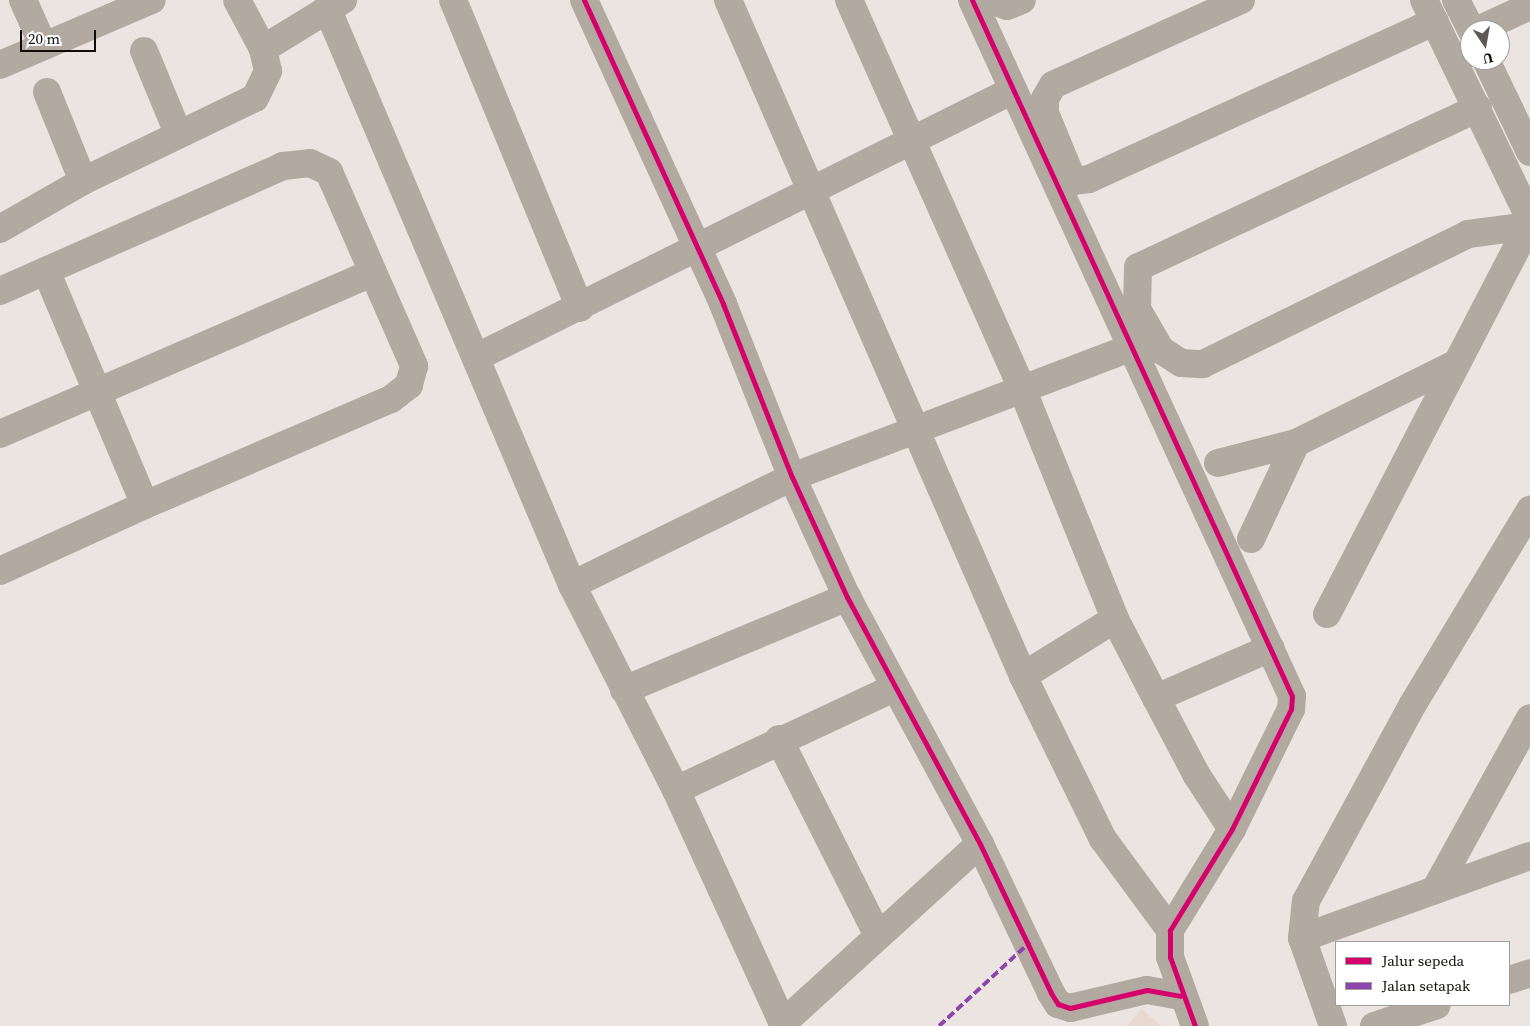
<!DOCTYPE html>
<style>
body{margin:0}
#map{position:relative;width:1530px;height:1026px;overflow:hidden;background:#ebe4e0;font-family:"Source Serif 4",serif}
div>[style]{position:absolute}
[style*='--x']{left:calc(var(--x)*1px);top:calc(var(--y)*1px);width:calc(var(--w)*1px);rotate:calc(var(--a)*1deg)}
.built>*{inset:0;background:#e8d9d0}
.minor>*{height:28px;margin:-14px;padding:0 14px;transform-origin:14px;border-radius:14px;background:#b2aaa1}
.quiet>*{height:4px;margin-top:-2px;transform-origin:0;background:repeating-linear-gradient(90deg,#8e44ad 0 8px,transparent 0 12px)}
.cycleway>*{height:5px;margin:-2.5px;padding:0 2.5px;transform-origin:2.5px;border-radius:2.5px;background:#d6006c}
span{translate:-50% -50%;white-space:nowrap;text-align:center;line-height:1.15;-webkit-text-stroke:5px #fff;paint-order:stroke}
.legend{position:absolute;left:1335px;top:941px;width:175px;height:65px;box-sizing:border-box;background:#fff;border:1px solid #9f9e9d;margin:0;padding:6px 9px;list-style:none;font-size:15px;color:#100c09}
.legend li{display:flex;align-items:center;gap:10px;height:25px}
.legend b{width:25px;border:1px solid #9f9e9d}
.north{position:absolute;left:1460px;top:20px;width:50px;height:50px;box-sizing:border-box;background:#fff;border:1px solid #9f9e9d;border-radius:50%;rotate:168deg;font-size:14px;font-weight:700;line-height:20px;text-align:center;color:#100c09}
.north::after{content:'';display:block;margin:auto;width:18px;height:22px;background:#5d5854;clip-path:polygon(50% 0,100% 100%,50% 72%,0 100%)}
.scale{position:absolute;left:20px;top:30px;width:76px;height:22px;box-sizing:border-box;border:2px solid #100c09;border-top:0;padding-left:6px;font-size:15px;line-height:18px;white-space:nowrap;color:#100c09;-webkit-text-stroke:4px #fff;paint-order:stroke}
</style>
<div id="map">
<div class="built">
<div style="clip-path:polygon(1142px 1009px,1161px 1026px,1127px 1026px)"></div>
</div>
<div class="minor">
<div style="--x:23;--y:0;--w:49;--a:66"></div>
<div style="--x:453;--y:0;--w:333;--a:67.6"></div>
<div style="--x:584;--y:0;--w:334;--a:65.4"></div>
<div style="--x:723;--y:304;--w:186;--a:68.3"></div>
<div style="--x:792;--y:477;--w:132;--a:65.4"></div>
<div style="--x:847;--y:597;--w:281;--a:61.7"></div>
<div style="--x:980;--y:844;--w:165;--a:64.5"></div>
<div style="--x:1051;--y:993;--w:13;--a:58"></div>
<div style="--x:1058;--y:1004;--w:13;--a:18"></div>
<div style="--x:1070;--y:1008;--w:79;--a:-13.2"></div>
<div style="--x:1147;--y:990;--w:34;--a:10"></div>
<div style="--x:728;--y:0;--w:738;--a:66.42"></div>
<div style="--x:1023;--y:676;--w:182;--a:63.9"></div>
<div style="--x:1103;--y:839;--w:113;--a:53.6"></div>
<div style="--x:849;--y:0;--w:428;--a:66"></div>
<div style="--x:1023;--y:391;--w:246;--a:68"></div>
<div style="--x:1115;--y:619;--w:89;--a:62.6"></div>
<div style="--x:1156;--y:698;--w:125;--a:-23.5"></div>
<div style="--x:972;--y:0;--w:766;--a:65.31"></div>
<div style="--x:1292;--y:696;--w:13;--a:94"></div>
<div style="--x:1291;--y:709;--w:134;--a:116.2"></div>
<div style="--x:1232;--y:829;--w:119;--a:121.5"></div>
<div style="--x:1170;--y:930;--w:27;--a:90"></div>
<div style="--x:1170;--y:957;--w:73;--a:70.1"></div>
<div style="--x:989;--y:0;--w:19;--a:18"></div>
<div style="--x:1007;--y:6;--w:16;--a:-22"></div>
<div style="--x:1241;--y:0;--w:206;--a:155.7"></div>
<div style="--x:1053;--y:85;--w:16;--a:120"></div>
<div style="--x:1045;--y:99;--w:14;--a:90"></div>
<div style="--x:1045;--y:113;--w:74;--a:67.6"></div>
<div style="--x:1073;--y:181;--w:16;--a:-7"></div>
<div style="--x:1089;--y:179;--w:380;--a:-24.5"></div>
<div style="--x:1424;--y:0;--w:243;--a:64.2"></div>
<div style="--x:1456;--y:0;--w:34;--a:63"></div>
<div style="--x:327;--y:8;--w:627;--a:66.99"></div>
<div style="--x:572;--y:585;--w:230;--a:63.1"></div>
<div style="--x:676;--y:790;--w:260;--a:65.4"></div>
<div style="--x:1478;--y:30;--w:57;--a:-24.8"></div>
<div style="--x:263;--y:49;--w:94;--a:-31.5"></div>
<div style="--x:144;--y:51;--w:89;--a:67.5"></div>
<div style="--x:1486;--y:60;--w:102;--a:64.4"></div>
<div style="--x:0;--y:65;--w:165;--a:-23.2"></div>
<div style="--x:47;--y:92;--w:96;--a:68"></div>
<div style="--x:1478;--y:108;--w:375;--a:154.9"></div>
<div style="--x:1138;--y:267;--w:42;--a:91.4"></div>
<div style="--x:1137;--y:309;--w:48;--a:59.7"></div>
<div style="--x:1161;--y:350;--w:24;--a:33"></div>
<div style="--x:1181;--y:363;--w:22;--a:3"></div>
<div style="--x:1203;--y:364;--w:295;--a:-26.1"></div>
<div style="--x:1468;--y:234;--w:61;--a:-7.6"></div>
<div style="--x:0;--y:229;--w:96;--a:-30"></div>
<div style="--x:83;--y:181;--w:191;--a:-25.8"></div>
<div style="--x:255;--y:98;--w:30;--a:-64"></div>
<div style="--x:268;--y:71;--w:23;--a:-103"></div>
<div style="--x:263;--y:49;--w:55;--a:-118"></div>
<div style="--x:0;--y:291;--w:309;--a:-23.8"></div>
<div style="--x:283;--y:166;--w:27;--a:-6"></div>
<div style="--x:310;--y:163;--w:21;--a:25"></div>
<div style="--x:329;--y:172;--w:212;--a:66.3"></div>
<div style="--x:414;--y:366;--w:20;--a:105"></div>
<div style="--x:409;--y:385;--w:23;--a:142"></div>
<div style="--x:391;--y:399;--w:268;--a:156.7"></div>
<div style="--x:477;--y:357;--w:599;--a:-26.48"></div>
<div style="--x:0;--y:434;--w:403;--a:-23.4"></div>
<div style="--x:1218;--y:463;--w:81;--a:-14.4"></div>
<div style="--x:1296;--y:443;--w:178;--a:-26.4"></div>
<div style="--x:1251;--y:539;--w:106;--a:-64.9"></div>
<div style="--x:0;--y:571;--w:159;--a:-24.5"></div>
<div style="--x:145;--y:505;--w:254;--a:-112.9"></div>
<div style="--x:572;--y:585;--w:245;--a:-26.1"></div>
<div style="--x:792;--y:477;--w:361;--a:-20.9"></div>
<div style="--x:1327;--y:614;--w:441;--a:-62.6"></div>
<div style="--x:1023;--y:676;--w:108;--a:-31.8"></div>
<div style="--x:624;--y:690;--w:242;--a:-22.6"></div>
<div style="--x:1156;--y:698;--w:86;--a:62.2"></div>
<div style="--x:1196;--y:774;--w:66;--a:56.8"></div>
<div style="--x:779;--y:739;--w:220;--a:63.3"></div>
<div style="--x:676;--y:790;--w:241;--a:-25.1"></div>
<div style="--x:1435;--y:890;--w:196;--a:-61.1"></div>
<div style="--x:1302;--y:938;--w:242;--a:-19.8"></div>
<div style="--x:1509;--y:980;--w:22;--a:-18"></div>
<div style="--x:783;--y:1023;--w:266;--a:-42.3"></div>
<div style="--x:1333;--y:1026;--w:93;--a:-109.4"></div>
<div style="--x:1302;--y:938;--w:37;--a:-84"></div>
<div style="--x:1306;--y:901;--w:224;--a:-61.5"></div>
<div style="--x:1413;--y:704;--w:227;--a:-58.9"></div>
<div style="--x:1374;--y:1026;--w:66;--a:-18.4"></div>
</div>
<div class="quiet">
<div style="--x:939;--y:1026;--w:124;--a:-42.7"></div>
</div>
<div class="cycleway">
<div style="--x:584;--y:0;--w:334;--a:65.4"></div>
<div style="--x:723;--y:304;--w:186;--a:68.3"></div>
<div style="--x:792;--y:477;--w:132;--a:65.4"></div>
<div style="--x:847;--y:597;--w:281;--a:61.7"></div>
<div style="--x:980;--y:844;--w:165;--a:64.5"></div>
<div style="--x:1051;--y:993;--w:13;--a:58"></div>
<div style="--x:1058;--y:1004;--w:13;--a:18"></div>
<div style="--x:1070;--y:1008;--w:79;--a:-13.2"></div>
<div style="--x:1147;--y:990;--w:34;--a:10"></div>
<div style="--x:972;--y:0;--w:766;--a:65.31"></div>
<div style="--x:1292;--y:696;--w:13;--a:94"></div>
<div style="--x:1291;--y:709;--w:134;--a:116.2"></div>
<div style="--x:1232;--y:829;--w:119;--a:121.5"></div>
<div style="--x:1170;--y:930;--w:27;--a:90"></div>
<div style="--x:1170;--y:957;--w:73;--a:70.1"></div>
</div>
<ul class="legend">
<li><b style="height:6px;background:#d6006c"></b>Jalur sepeda</li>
<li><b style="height:6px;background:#8e44ad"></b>Jalan setapak</li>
</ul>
<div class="north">U</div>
<div class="scale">20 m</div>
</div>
